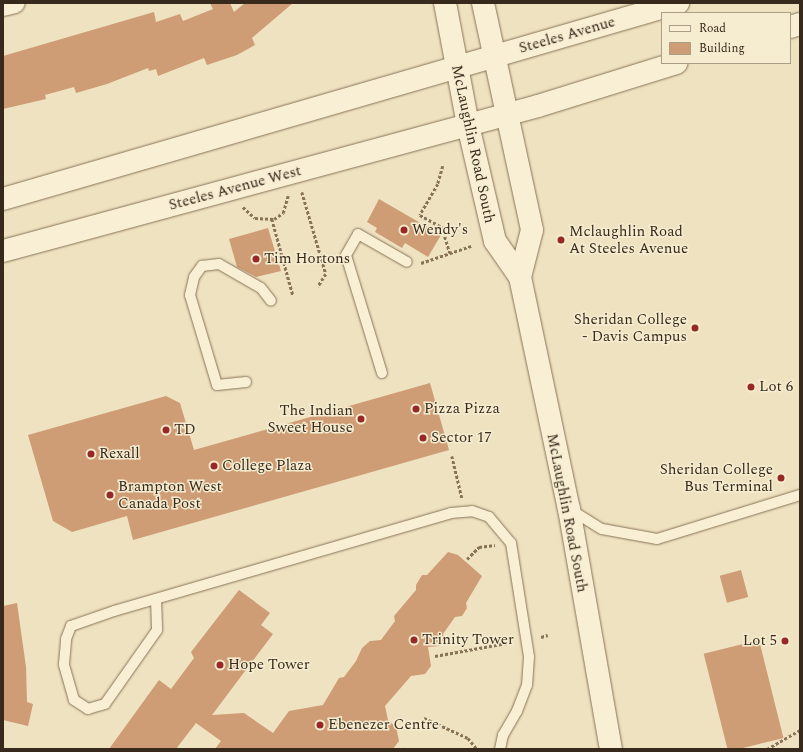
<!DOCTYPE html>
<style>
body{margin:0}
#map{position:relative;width:803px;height:752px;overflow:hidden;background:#efe2c0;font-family:Spectral,serif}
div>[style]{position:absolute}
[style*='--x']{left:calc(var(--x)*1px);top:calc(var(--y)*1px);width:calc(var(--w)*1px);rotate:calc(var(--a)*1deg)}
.building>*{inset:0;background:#ce9c75;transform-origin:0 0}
.path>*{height:2.5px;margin-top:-1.25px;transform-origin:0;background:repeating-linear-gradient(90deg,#887358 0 3px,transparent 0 5px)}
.roads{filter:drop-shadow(0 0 1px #887358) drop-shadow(0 0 1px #887358)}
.lane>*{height:10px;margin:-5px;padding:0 5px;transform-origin:5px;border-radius:5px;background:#f9efd4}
.street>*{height:20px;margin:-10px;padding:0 10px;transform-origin:10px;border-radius:10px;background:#f9efd4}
.secondary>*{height:22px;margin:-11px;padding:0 11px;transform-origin:11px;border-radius:11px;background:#f9efd4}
.dots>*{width:11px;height:11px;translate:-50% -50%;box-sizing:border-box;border:2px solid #f6ecd0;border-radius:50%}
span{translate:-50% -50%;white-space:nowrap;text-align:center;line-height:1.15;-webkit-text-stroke:3px #f6ecd0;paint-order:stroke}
.street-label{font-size:15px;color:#372a1c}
.poi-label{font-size:15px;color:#372a1c}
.left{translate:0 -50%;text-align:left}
.right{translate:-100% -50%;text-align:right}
.frame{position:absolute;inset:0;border:4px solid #372a1c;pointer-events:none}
.legend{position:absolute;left:661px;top:12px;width:130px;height:52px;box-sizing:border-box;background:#f6ecd0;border:1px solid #aa9e88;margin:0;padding:5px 7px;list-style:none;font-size:12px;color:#372a1c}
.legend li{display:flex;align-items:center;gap:8px;height:20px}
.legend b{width:20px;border:1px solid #aa9e88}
</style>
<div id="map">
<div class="building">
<div style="clip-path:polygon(210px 3px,230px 3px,234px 12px,245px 3px,293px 3px,252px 38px,255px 45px,237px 55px,207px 65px,204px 58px,158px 76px,156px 69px,149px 71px,148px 68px,107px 84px,76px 93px,74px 87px,45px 95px,46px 99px,3px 109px,3px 56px,154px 12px,156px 22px,180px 14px,183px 21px,213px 9px)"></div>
<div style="clip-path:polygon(379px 199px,441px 235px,428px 257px,405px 243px,402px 248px,375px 232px,377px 228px,367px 222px)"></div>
<div style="clip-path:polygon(268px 228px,281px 271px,256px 277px,237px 267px,229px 239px)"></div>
<div style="clip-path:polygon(430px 383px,449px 450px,133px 540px,127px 516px,72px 532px,53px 521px,28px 435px,166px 396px,180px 403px,194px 450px)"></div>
<div style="clip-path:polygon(448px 552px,458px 555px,482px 576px,466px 603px,467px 608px,462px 616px,455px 617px,443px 634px,444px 639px,439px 646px,428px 647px,431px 666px,425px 674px,411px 676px,385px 706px,388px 720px,396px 727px,399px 741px,393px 749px,215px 749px,221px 741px,196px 723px,176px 749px,109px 749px,159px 680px,171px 689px,194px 658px,191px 652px,239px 590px,270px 613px,261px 625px,273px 634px,212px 715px,244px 713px,273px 733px,289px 711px,323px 705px,339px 678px,344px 677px,356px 661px,362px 648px,370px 641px,381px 640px,395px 621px,394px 616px,416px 590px,416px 585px,422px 575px,427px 575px)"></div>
<div style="left:741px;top:570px;width:28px;height:22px;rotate:75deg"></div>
<div style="clip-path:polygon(17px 603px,26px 667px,27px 702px,33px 704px,28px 726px,3px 720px,3px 606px)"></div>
<div style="left:759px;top:640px;width:101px;height:57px;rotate:76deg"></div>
</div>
<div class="path">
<div style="--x:443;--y:166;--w:19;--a:106"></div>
<div style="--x:438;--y:184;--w:36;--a:120"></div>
<div style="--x:420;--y:215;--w:25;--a:29"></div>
<div style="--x:442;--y:227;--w:27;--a:73"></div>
<div style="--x:302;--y:192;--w:85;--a:73.7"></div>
<div style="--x:326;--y:274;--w:15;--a:122"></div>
<div style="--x:243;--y:207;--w:16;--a:43"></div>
<div style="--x:255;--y:218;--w:19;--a:3"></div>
<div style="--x:274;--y:219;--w:11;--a:-34"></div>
<div style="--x:283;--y:213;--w:18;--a:-74"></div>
<div style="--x:272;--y:219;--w:79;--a:74.6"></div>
<div style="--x:421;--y:263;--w:53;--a:-18.8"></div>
<div style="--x:452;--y:456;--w:43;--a:76.6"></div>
<div style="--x:467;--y:559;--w:17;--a:-45"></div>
<div style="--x:479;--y:547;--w:16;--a:-7"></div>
<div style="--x:541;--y:637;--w:7;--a:-16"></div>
<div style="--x:435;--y:656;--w:78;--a:-10.3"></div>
<div style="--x:424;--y:718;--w:48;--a:24.4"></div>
<div style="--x:468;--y:738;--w:14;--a:51"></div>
<div style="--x:402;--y:748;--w:1;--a:45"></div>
<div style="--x:767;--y:749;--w:38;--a:-30"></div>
</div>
<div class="roads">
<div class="lane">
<div style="--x:382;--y:373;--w:123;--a:-107"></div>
<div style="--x:346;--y:255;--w:24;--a:-60"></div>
<div style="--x:358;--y:234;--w:56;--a:29.7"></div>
<div style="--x:246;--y:382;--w:29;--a:174"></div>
<div style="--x:217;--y:385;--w:94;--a:-106.7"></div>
<div style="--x:190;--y:295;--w:18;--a:-77"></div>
<div style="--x:194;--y:277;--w:14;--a:-54"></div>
<div style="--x:202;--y:266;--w:17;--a:-7"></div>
<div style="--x:219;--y:264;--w:48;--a:29.7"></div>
<div style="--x:261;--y:288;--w:16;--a:52"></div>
<div style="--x:571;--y:510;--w:36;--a:32"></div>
<div style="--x:602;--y:529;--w:56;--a:10.3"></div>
<div style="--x:657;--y:539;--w:150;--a:-17.1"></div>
<div style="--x:156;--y:599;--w:31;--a:88"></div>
<div style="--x:157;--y:630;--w:90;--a:125.1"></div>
<div style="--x:105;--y:704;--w:18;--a:164"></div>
<div style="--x:88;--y:709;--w:17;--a:-147"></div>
<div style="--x:74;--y:700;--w:37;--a:-106"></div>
<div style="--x:64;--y:664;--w:25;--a:-85"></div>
<div style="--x:66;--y:639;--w:14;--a:-69"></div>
<div style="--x:71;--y:626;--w:46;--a:-19.2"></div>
<div style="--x:114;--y:611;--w:351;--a:-16.2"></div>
<div style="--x:451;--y:513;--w:21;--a:-5"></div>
<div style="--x:472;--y:511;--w:18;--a:19"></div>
<div style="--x:489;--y:517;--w:34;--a:50"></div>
<div style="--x:511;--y:543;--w:115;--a:81"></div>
<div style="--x:529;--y:657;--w:28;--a:94"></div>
<div style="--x:527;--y:685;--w:28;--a:111"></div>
<div style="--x:517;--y:711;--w:28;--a:120"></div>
<div style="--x:503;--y:735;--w:14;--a:102"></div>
</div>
<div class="street">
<div style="--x:3;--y:6;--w:12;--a:-14"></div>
</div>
<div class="secondary">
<div style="--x:445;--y:3;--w:124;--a:79.3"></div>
<div style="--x:468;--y:125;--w:119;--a:76.9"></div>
<div style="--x:495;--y:241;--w:44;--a:55.2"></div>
<div style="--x:520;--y:277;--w:237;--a:78.1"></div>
<div style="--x:569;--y:509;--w:244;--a:80.1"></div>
<div style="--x:483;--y:3;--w:232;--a:77.8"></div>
<div style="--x:532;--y:230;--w:49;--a:104.3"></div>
<div style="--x:790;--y:27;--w:10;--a:-17"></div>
<div style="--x:3;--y:199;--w:703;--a:-16.19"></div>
<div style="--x:3;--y:251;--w:554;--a:-15.16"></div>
<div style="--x:538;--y:106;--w:145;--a:-17.3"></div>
</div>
</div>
<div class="dots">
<div style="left:404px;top:230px;background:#982826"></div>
<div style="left:561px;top:240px;background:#982826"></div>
<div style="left:256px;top:259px;background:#982826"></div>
<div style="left:695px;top:328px;background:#982826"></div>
<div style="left:751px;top:387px;background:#982826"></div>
<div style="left:416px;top:409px;background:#982826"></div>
<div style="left:361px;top:419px;background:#982826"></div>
<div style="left:166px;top:430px;background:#982826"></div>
<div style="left:423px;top:438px;background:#982826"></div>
<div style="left:91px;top:454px;background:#982826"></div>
<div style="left:214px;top:466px;background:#982826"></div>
<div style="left:781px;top:478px;background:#982826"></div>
<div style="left:110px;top:495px;background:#982826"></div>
<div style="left:414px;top:640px;background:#982826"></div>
<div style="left:785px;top:641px;background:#982826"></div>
<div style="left:220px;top:665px;background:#982826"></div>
<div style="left:320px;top:725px;background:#982826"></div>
</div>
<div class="street-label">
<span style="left:567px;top:35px;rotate:-16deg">Steeles Avenue</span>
<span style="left:473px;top:144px;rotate:78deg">McLaughlin Road South</span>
<span style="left:235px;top:188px;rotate:-15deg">Steeles Avenue West</span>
<span style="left:567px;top:513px;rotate:79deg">McLaughlin Road South</span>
</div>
<div class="poi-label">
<span class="left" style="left:412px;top:230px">Wendy's</span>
<span class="left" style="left:569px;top:240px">Mclaughlin Road<br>At Steeles Avenue</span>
<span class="left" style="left:264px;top:259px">Tim Hortons</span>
<span class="right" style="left:687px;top:328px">Sheridan College<br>- Davis Campus</span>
<span class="left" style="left:759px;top:387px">Lot 6</span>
<span class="left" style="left:424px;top:409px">Pizza Pizza</span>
<span class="right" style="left:353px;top:419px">The Indian<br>Sweet House</span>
<span class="left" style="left:174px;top:430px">TD</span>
<span class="left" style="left:431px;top:438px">Sector 17</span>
<span class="left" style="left:99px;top:454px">Rexall</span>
<span class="left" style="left:222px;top:466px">College Plaza</span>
<span class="right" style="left:773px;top:478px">Sheridan College<br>Bus Terminal</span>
<span class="left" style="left:118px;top:495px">Brampton West<br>Canada Post</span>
<span class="left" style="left:422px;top:640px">Trinity Tower</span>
<span class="right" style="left:777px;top:641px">Lot 5</span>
<span class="left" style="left:228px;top:665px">Hope Tower</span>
<span class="left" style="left:328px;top:725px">Ebenezer Centre</span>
</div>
<div class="frame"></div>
<ul class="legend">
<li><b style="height:5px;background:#f9efd4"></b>Road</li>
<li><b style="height:11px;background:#ce9c75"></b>Building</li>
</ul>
</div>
